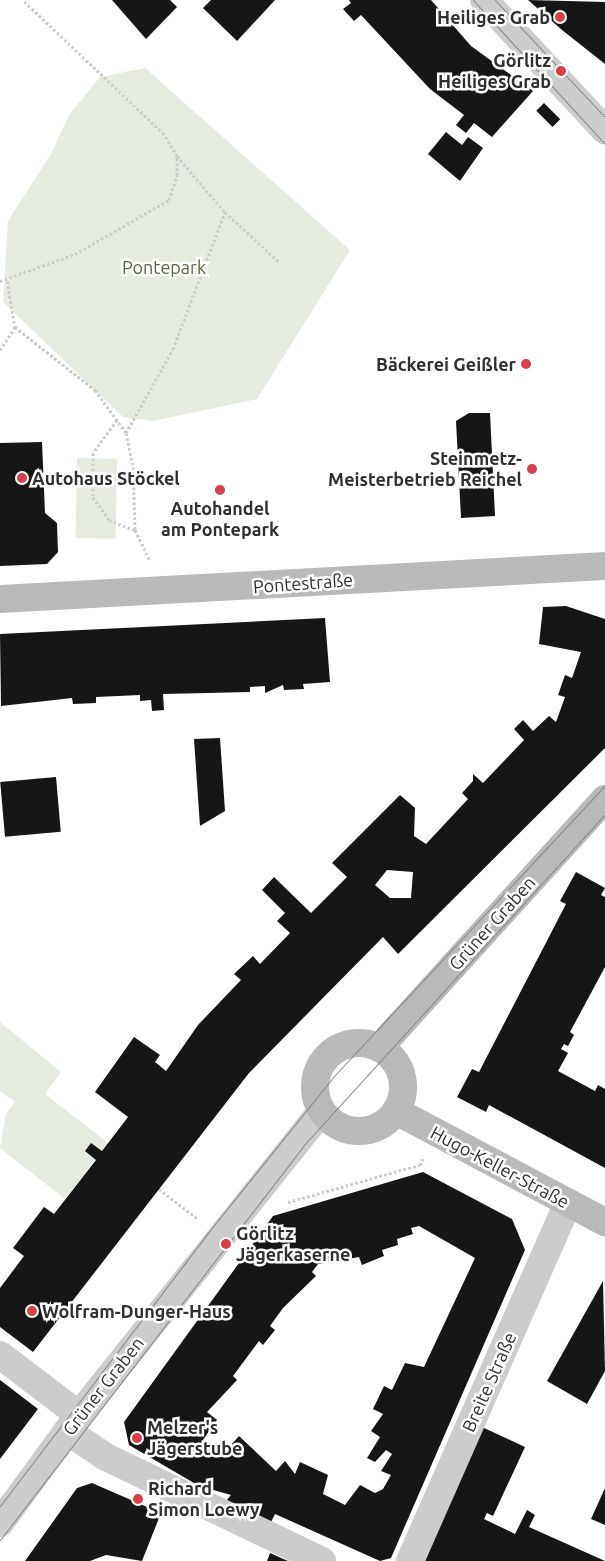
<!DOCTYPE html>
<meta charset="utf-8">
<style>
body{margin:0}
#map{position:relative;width:605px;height:1561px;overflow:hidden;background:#fff;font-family:Ubuntu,sans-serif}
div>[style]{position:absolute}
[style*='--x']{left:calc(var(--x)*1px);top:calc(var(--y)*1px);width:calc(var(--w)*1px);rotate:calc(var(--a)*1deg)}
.green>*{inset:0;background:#e5ebde;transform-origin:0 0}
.building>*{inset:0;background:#161616;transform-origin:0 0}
.path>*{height:3px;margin-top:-1.5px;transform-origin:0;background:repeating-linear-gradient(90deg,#ccc 0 2.5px,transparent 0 5px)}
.street>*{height:28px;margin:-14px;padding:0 14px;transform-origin:14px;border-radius:14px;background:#ccc}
.secondary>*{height:28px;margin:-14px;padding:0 14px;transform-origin:14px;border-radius:14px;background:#b9b9b9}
.secondary>.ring{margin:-14px;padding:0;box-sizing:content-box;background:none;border:28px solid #b9b9b9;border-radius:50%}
.tram>*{height:1px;margin:-0.5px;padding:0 0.5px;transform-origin:0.5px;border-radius:0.5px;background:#848484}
.dots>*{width:14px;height:14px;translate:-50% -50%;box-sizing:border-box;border:2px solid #fff;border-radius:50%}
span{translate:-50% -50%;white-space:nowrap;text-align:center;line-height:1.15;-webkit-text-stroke:5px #fff;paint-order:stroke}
.poi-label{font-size:18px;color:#2f2f2f;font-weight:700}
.right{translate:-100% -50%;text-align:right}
.left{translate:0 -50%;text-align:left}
.park-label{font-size:18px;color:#53673f}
.street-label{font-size:18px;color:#2f2f2f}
</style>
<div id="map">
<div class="green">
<div style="clip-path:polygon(145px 68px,350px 250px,257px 399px,153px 421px,123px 417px,3px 302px,8px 221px,51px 154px,69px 115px,100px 77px)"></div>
<div style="left:77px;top:458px;width:40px;height:80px;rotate:1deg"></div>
<div style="clip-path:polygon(0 1022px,61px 1072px,45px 1094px,108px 1143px,65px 1199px,0 1148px,6px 1114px,15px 1102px,0 1091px)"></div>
</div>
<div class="building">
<div style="clip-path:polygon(112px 0,170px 0,177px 7px,146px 39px)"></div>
<div style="clip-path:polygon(211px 0,275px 0,237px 41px,203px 8px)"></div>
<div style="clip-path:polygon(349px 0,431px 0,471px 46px,533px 91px,492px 137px,474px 123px,466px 133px,456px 125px,464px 115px,430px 89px,361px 15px,354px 21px,343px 9px,351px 3px)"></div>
<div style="clip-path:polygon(528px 0,605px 2px,605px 64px,562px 30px)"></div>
<div style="left:544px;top:103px;width:23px;height:11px;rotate:45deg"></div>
<div style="clip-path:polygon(446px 132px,462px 145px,468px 137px,483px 148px,460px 181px,428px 154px)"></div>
<div style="clip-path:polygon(490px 413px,495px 516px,461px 518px,456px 421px,469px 413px)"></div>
<div style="clip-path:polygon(42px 442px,45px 513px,57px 523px,58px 552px,47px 564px,0 566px,0 443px)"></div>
<div style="clip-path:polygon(evenodd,566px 606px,605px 619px,605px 748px,398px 954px,383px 937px,249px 1073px,33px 1352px,0 1327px,0 1288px,24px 1256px,13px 1248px,44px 1207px,54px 1214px,96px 1160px,85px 1151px,91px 1143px,102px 1151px,128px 1117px,95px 1092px,134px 1037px,160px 1055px,155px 1062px,166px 1071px,198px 1025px,241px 980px,234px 974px,253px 956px,260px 964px,290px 933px,277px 921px,285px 913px,262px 890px,274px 877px,311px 913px,347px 877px,332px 863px,400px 795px,415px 808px,414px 836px,426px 844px,468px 799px,462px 793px,473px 781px,473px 774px,483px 783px,524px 740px,514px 729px,523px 720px,533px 731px,549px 716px,556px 722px,565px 697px,558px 695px,565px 675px,572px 678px,581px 652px,539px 644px,543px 607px,566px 606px,387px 870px,413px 872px,411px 898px,390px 898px,375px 885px,387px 870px)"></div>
<div style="clip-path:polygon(325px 618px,330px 682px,303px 684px,304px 689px,284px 690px,283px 685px,265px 693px,265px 686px,250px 687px,250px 692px,163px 694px,164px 710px,152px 711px,151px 700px,140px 701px,140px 695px,96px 697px,96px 703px,73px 704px,72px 698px,1px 706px,0 634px)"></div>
<div style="clip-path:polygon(220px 738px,225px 811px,200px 826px,194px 739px)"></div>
<div style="left:56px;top:777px;width:55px;height:56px;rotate:85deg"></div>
<div style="clip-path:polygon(576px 872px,605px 888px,601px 895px,605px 897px,605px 967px,570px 1032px,574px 1035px,568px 1046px,564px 1044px,561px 1049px,568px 1053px,558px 1071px,595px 1091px,598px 1085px,605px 1089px,605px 1168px,489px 1105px,486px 1112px,457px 1097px,472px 1069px,479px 1072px,566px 904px,560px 901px)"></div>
<div style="clip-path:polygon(evenodd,423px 1172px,512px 1219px,525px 1250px,391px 1558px,380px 1561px,275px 1514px,269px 1526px,226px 1501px,231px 1495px,199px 1486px,129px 1445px,124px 1422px,273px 1216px,423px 1172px,419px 1226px,475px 1258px,424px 1367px,405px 1363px,392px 1390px,384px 1386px,373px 1409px,383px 1414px,371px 1431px,380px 1437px,367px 1458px,375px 1462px,386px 1450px,392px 1454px,381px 1471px,391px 1475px,383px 1489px,375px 1493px,360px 1485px,345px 1505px,323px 1494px,328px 1475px,300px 1462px,295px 1474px,285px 1461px,276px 1471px,239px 1436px,223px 1454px,203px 1440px,217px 1420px,207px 1412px,237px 1380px,233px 1376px,259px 1341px,263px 1345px,275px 1330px,270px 1326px,283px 1308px,316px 1276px,312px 1272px,318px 1264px,359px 1257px,362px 1265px,384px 1256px,382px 1250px,398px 1245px,397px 1239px,413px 1234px,411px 1228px,419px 1226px)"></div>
<div style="clip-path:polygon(603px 1281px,605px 1371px,587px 1404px,547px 1381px)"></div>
<div style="clip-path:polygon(0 1380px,38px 1409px,0 1459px)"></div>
<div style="clip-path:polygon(482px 1427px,525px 1447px,493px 1516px,487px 1513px,484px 1519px,515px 1534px,527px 1510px,535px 1515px,529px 1527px,605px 1561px,425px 1561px)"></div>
<div style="clip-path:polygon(92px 1483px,161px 1513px,142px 1561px,106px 1555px,90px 1561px,25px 1561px,77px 1488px)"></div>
<div style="clip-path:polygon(605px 1488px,605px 1525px,591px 1519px)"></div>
<div style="clip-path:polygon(270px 1553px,288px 1561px,267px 1561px)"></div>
</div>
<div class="path">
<div style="--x:177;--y:156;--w:74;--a:49.4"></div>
<div style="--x:225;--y:212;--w:75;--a:42.8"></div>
<div style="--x:0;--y:281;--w:80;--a:-19.8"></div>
<div style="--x:75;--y:254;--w:108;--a:-29.9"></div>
<div style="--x:169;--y:200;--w:26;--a:-72"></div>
<div style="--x:177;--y:175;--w:19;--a:-90"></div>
<div style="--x:177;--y:156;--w:26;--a:-121"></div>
<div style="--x:164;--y:134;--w:195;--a:-136.5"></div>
<div style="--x:7;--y:281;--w:47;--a:80.1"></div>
<div style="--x:15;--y:327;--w:102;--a:38.2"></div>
<div style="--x:95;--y:390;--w:53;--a:54.2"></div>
<div style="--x:126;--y:433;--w:35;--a:78"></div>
<div style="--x:133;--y:467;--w:63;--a:88.2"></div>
<div style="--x:135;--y:530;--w:34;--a:64"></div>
<div style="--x:0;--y:350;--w:27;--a:-57"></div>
<div style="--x:117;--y:420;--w:41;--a:126"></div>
<div style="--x:93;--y:453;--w:44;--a:90"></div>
<div style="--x:93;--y:497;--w:28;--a:55"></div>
<div style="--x:109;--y:520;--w:28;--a:21"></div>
<div style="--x:126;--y:433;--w:96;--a:-60.8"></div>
<div style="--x:173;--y:349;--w:147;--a:-69.2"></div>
<div style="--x:159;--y:1189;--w:49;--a:37.6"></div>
<div style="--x:288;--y:1202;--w:137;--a:-15.7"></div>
<div style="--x:420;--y:1165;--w:7;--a:-63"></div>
</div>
<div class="street">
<div style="--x:484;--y:0;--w:178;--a:47.1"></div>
<div style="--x:0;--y:1355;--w:99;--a:37.2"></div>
<div style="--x:67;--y:1431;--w:47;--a:33.7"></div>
<div style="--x:106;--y:1457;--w:240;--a:25.7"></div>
<div style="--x:0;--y:1523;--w:134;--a:-53.8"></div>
<div style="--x:79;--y:1415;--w:389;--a:-51.4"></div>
<div style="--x:410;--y:1561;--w:391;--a:-66.2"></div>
</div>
<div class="secondary">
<div style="--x:0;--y:599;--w:606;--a:-3.12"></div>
<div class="ring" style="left:315px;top:1043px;width:60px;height:60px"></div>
<div style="--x:379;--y:1048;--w:336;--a:-47.8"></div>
<div style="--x:396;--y:1111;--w:237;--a:28"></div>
</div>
<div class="tram">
<div style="--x:473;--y:0;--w:195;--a:47.5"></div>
<div style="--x:495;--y:0;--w:161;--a:46.8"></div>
<div style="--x:0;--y:1506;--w:348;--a:-52.7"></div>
<div style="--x:211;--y:1229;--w:198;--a:-51.2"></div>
<div style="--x:335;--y:1075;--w:396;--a:-47"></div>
<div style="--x:0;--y:1540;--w:497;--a:-52.4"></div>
<div style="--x:303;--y:1146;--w:449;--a:-47.7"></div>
</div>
<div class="dots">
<div style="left:560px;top:17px;background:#d93e4b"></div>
<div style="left:561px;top:71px;background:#d93e4b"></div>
<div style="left:526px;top:364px;background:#d93e4b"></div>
<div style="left:532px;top:469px;background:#d93e4b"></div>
<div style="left:22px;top:478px;background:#d93e4b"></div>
<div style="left:220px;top:490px;background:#d93e4b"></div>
<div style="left:226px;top:1244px;background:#d93e4b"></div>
<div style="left:32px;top:1311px;background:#d93e4b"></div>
<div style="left:137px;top:1438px;background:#d93e4b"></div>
<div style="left:138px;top:1499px;background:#d93e4b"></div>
</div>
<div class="poi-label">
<span class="right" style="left:550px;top:17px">Heiliges Grab</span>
<span class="right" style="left:551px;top:71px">Görlitz<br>Heiliges Grab</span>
<span class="right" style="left:516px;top:364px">Bäckerei Geißler</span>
<span class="right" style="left:522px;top:469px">Steinmetz-<br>Meisterbetrieb Reichel</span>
<span class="left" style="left:32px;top:478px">Autohaus Stöckel</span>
<span style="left:220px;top:519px">Autohandel<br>am Pontepark</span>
<span class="left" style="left:236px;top:1244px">Görlitz<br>Jägerkaserne</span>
<span class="left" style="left:42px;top:1311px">Wolfram-Dunger-Haus</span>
<span class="left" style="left:147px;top:1438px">Melzer's<br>Jägerstube</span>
<span class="left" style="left:148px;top:1499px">Richard<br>Simon Loewy</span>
</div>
<div class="park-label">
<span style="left:164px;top:267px">Pontepark</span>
</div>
<div class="street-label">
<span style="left:303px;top:583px;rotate:-4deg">Pontestraße</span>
<span style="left:492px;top:923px;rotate:-48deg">Grüner Graben</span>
<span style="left:500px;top:1167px;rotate:28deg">Hugo-Keller-Straße</span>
<span style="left:489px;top:1382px;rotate:-66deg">Breite Straße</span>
<span style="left:103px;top:1386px;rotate:-52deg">Grüner Graben</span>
</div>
</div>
